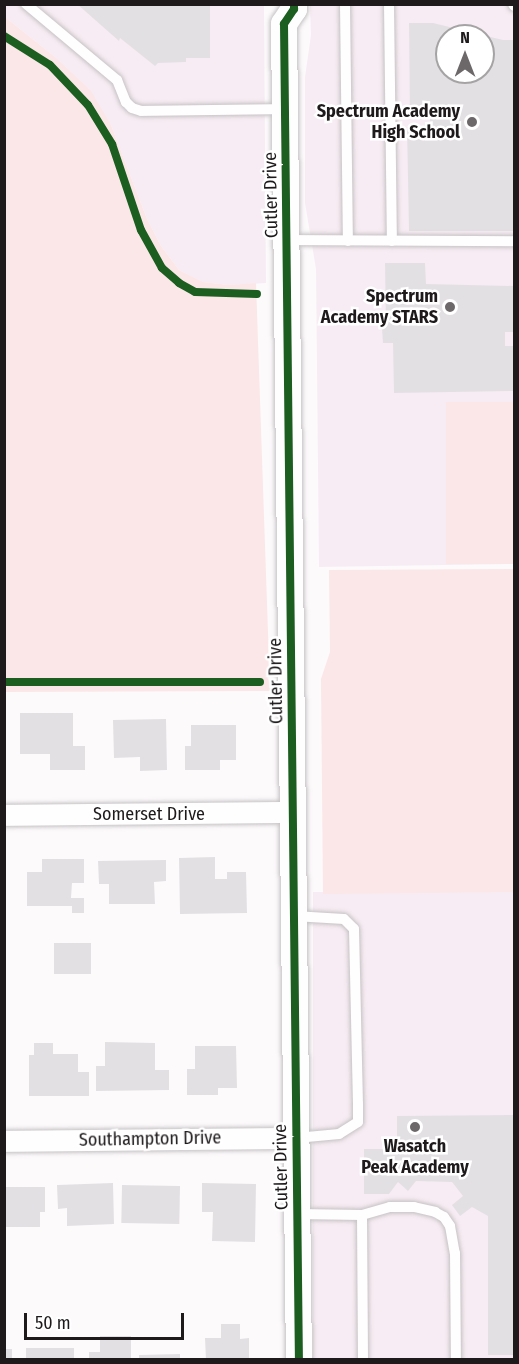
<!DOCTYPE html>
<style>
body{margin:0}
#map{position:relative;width:519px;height:1364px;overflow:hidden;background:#fdfafc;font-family:"Fira Sans Condensed",sans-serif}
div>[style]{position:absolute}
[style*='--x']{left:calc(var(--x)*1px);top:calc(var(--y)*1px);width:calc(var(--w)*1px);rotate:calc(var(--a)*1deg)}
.built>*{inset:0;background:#f7ecf3;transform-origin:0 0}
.green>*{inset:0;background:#fbe7e7;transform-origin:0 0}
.building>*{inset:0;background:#e3e0e4;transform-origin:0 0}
.roads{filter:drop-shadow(0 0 2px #c5c2c4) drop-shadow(0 0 2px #c5c2c4)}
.service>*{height:10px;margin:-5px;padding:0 5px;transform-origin:5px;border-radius:5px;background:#fffeff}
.minor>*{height:21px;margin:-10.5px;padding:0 10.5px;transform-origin:10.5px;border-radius:10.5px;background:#fffeff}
.tertiary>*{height:26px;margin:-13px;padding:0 13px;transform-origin:13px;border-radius:13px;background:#fffeff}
.cycleway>*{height:8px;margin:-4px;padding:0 4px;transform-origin:4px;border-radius:4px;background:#1b5e20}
.dots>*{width:16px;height:16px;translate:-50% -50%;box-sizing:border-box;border:3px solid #fff;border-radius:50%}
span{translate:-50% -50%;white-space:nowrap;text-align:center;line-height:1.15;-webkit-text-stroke:5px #fff;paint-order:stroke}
.poi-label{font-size:18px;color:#1e1a1c;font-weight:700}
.right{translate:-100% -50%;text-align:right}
.street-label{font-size:18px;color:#1e1a1c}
.frame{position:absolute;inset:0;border:6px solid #1e1a1c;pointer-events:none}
.north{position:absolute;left:435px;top:24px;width:60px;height:60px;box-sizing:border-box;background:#fff;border:2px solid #a5a3a4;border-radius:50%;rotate:0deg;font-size:16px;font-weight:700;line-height:24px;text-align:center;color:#1e1a1c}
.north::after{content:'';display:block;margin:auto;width:21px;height:27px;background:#6c686a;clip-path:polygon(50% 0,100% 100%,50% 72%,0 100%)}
.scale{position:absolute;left:24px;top:1313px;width:160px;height:27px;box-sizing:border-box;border:3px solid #1e1a1c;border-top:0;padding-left:8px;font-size:18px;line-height:21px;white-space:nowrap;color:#1e1a1c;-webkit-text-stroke:4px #fff;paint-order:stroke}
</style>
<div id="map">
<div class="built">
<div style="clip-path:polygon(4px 5px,264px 5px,266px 283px,229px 285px,202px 282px,179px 270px,161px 246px,147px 219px,111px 125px,55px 57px,5px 17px)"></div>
<div style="clip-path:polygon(evenodd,310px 5px,514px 5px,514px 564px,319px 567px,316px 269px,305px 203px,305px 77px,311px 35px,310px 5px,447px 36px,483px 36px,483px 72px,447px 72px,447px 36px)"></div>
<div style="left:514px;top:892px;width:467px;height:201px;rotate:90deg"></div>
</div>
<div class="green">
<div style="clip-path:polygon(5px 17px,55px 57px,91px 91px,111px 125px,147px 219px,161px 246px,179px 270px,203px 282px,229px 285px,256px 283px,270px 691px,5px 692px)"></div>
<div style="left:514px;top:402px;width:162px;height:68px;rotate:90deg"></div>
<div style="clip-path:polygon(514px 569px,514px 892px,323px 894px,321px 679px,330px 652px,329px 570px)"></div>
</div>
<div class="building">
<div style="clip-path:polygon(77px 4px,210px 4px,210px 58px,186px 58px,186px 62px,158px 63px,155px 66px,120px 38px,119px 41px)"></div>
<div style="clip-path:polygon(evenodd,409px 23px,433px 23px,503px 40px,514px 40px,514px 231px,409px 231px,407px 127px,430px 127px,430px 118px,410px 118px,409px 23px,447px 36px,483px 36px,483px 72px,447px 72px,447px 36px)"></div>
<div style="clip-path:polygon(385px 263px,425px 263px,426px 284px,514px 286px,514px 332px,505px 332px,505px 346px,514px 346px,514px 391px,394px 393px,393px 343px,383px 343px,382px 328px,386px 328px)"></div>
<div style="clip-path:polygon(20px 713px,73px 713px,73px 746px,85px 746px,85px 770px,50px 770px,50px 754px,20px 754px)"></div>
<div style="clip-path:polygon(166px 719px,167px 770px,140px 771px,140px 757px,114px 758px,113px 720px)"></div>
<div style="clip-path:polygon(191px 725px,236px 725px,236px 760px,220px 760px,220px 770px,185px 770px,185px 746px,191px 746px)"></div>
<div style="clip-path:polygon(215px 857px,215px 879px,227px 879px,227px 872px,246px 872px,247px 913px,180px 914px,179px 858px)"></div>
<div style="clip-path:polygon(42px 859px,84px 859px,84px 883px,72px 883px,71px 898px,84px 898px,84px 913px,72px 913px,72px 906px,27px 906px,27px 872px,42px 872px)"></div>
<div style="clip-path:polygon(166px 860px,166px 881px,154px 882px,155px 904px,109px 904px,109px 884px,99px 884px,98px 861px)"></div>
<div style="left:54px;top:943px;width:37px;height:31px"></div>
<div style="clip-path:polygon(105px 1042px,155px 1043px,155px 1070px,169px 1070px,169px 1090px,96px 1091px,96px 1066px,105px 1066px)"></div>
<div style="clip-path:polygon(34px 1043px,53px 1043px,53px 1054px,78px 1054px,78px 1072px,89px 1072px,89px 1096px,29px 1096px,29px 1055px,34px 1055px)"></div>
<div style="clip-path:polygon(195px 1046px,236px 1046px,237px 1088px,218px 1088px,218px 1095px,187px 1095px,187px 1069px,195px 1069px)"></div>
<div style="clip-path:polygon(514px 1115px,514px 1355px,488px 1355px,488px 1216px,472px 1207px,460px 1216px,452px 1205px,463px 1196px,452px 1182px,416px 1181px,408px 1191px,398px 1182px,389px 1194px,364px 1194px,364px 1149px,397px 1149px,397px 1116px)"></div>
<div style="clip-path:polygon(113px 1183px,114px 1224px,67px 1226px,67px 1208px,58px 1209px,57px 1185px)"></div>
<div style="clip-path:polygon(202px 1183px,256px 1184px,255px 1242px,212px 1241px,213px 1212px,202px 1212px)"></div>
<div style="left:122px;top:1185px;width:58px;height:38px;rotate:1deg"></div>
<div style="clip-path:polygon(4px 1187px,45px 1187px,45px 1212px,40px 1212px,40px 1227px,4px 1227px)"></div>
<div style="clip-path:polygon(221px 1324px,240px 1324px,240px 1339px,249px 1338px,249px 1360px,206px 1360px,205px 1338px,221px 1338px)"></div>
<div style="clip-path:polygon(100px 1336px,131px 1336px,131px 1360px,89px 1360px,89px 1352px,100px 1352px)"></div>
<div style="left:74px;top:1348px;width:12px;height:48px;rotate:90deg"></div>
<div style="left:4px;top:1349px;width:8px;height:11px"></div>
<div style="clip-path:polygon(180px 1354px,180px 1360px,139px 1360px,139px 1355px)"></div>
</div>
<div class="roads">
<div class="service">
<div style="--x:26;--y:4;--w:119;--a:39.9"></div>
<div style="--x:117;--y:80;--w:24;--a:68"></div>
<div style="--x:126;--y:102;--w:8;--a:45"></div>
<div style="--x:132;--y:108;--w:9;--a:18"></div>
<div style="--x:141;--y:111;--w:144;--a:-0.8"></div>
<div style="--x:345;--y:4;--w:237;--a:89.3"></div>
<div style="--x:389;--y:4;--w:237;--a:89.3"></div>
<div style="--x:513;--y:4;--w:2;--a:63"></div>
<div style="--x:287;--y:240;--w:227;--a:0.3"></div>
<div style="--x:294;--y:916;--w:50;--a:3.4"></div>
<div style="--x:344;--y:919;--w:14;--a:45"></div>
<div style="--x:354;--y:929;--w:175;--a:88.7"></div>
<div style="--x:358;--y:1104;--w:18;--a:90"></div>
<div style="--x:358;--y:1122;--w:22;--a:148"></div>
<div style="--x:339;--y:1134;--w:43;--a:174.7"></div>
<div style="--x:297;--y:1214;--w:65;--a:0.9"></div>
<div style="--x:362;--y:1215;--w:145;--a:89.6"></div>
<div style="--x:362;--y:1215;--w:29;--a:-16"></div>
<div style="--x:390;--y:1207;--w:24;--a:0"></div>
<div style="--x:414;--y:1207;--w:22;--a:13"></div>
<div style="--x:435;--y:1212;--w:10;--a:29"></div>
<div style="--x:444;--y:1217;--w:11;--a:56"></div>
<div style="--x:450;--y:1226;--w:27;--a:80"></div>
<div style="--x:455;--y:1253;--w:107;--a:89.5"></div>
</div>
<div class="minor">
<div style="--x:4;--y:815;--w:289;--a:-0.6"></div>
<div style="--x:4;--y:1141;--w:292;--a:-0.6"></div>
</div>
<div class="tertiary">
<div style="--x:294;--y:4;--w:5;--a:90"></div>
<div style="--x:294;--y:9;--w:18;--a:124"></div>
<div style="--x:284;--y:24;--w:1336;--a:89.36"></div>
</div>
</div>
<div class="cycleway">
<div style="--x:294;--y:4;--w:5;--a:90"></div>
<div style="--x:294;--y:9;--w:18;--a:124"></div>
<div style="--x:284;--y:24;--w:1336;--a:89.36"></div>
<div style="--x:4;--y:36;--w:54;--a:32.2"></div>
<div style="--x:50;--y:65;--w:55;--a:46.5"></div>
<div style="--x:88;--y:105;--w:46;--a:58.4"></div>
<div style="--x:112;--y:144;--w:91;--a:71.4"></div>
<div style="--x:141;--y:230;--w:43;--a:61.1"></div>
<div style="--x:162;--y:268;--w:23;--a:41"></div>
<div style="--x:179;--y:283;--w:18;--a:29"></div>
<div style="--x:195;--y:292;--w:62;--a:1.8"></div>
<div style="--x:4;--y:682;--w:256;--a:0"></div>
</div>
<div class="dots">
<div style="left:472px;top:122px;background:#6c686a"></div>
<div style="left:450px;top:307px;background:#6c686a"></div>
<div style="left:415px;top:1127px;background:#6c686a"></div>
</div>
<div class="poi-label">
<span class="right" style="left:460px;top:122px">Spectrum Academy<br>High School</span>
<span class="right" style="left:438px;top:307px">Spectrum<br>Academy STARS</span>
<span style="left:415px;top:1157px">Wasatch<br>Peak Academy</span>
</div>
<div class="street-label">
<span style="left:271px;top:195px;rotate:-91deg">Cutler Drive</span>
<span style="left:276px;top:681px;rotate:-91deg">Cutler Drive</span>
<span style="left:149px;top:814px">Somerset Drive</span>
<span style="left:150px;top:1139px;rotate:-1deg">Southampton Drive</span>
<span style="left:281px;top:1167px;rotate:-91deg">Cutler Drive</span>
</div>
<div class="frame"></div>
<div class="north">N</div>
<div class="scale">50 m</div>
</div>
